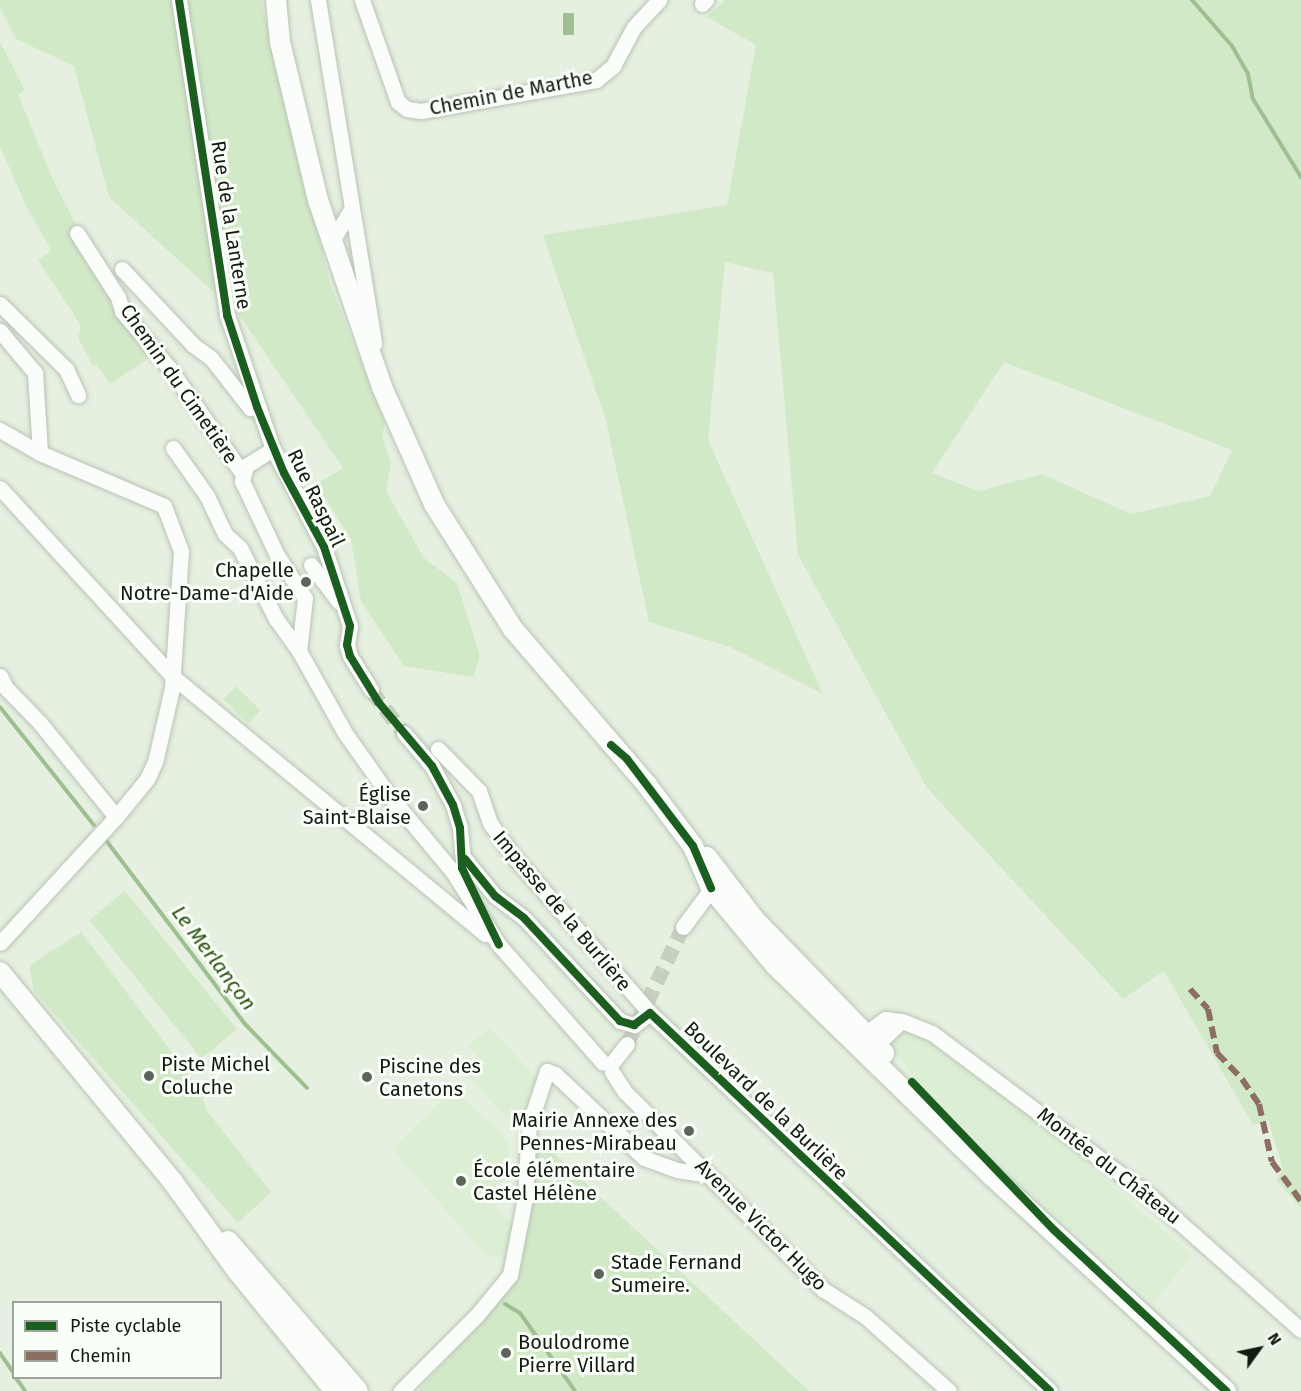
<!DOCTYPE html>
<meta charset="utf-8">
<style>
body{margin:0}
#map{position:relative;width:1301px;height:1391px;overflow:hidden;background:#e5f0e0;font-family:"Fira Sans",sans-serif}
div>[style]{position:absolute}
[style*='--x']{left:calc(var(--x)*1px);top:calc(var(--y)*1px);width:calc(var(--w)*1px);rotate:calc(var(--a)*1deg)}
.built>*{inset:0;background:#dcefd4}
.green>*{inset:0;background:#d2e9c8;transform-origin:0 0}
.water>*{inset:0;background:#9ec090;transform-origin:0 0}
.stream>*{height:4px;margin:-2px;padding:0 2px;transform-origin:2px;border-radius:2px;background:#9ec090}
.minor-tunnel>*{height:15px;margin-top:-7.5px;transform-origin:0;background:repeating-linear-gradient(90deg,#c6d0c1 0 15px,transparent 0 23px)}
.roads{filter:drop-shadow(0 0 2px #bac3b6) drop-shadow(0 0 2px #bac3b6)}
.minor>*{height:15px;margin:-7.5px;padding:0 7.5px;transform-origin:7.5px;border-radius:7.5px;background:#fbfdfa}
.major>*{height:20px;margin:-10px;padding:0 10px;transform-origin:10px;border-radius:10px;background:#fbfdfa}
.quiet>*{height:6px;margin-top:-3px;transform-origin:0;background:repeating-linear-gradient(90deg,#8d6e63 0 12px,transparent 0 18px)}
.cycleway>*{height:8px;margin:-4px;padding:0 4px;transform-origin:4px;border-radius:4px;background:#1b5e20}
.dots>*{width:16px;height:16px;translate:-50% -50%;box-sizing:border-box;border:3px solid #fafef8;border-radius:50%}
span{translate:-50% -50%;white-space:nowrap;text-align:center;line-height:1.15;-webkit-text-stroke:6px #fafef8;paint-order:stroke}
.street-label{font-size:20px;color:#131a10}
.poi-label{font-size:20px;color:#131a10}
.right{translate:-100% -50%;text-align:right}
.left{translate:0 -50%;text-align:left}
.water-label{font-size:21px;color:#2d5516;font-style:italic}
.legend{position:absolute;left:12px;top:1301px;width:210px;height:78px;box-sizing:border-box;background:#fafef8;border:2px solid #9ea39b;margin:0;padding:8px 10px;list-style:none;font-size:18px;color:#131a10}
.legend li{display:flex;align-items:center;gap:12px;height:30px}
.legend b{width:30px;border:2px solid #9ea39b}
.north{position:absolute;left:1229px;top:1319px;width:60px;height:60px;-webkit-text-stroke:4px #fafef8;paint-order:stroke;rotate:57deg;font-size:16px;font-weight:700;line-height:24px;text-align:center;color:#131a10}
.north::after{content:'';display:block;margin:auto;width:21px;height:27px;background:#131a10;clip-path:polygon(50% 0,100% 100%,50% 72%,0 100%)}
</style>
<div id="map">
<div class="built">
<div style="clip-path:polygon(905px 1027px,1021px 1106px,1192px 1255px,1154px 1303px,1036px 1198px,919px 1083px,891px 1047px)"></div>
<div style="clip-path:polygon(490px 1028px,536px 1077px,523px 1124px,506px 1118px,468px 1075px,482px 1062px,468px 1046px)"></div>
<div style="clip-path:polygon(453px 1090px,501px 1132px,508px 1144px,510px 1175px,494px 1188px,501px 1197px,494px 1203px,507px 1219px,514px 1220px,507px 1259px,484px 1254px,392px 1149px)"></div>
</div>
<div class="green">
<div style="clip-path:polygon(0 0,261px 0,330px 283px,385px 424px,382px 436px,391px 463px,386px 491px,424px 558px,457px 583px,480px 656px,473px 677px,404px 666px,361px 601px,351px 539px,316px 484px,343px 468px,240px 316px,109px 197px,74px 66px,16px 39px,0 8px)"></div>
<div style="clip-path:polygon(evenodd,725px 0,1301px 0,1301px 1208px,1276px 1180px,1283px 1169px,1268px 1120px,1253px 1125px,1164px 971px,1123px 999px,927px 788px,798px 555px,773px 273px,725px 262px,708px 440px,823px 694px,730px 647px,649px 622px,606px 421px,543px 235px,727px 205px,756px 45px,707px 17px,725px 0,1004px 362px,1232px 450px,1210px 496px,1131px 514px,1042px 474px,978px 491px,932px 473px,1004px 362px)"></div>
<div style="clip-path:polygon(0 42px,25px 90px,18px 94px,53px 180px,116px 300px,110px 304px,152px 356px,110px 384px,96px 364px,93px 366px,78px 338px,81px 327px,75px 316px,38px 260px,51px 250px,25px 204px,0 146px)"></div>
<div style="left:236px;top:686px;width:35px;height:18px;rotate:45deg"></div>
<div style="left:125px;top:891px;width:178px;height:46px;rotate:51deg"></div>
<div style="clip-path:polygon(81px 932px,201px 1091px,206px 1110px,271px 1192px,238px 1223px,34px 991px,29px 966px)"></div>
<div style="clip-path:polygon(534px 1135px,809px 1391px,418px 1391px,509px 1290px,520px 1258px)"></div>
</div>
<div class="water">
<div style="left:563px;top:13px;width:11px;height:22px"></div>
</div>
<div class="stream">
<div style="--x:1192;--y:0;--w:61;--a:49"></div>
<div style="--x:1232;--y:46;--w:32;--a:60"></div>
<div style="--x:1248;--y:74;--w:25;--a:79"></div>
<div style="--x:1253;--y:99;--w:92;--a:58.4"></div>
<div style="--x:0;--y:707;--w:151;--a:51.5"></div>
<div style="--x:105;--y:839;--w:232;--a:52.9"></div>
<div style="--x:245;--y:1024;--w:89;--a:45.9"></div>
<div style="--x:505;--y:1304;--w:17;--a:31"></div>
<div style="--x:520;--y:1313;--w:95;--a:54.8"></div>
<div style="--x:0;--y:1353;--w:25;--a:56"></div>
<div style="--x:16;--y:1378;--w:16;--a:55"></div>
</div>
<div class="minor-tunnel">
<div style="--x:371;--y:690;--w:54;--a:52.5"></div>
<div style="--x:627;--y:1044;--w:130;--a:-64.4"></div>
</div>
<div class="roads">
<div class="minor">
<div style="--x:179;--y:0;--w:319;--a:81.3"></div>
<div style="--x:227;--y:315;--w:142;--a:71.1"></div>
<div style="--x:273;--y:449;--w:110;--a:62.5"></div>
<div style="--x:324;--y:547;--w:83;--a:71.8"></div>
<div style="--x:350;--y:626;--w:19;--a:99"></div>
<div style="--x:347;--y:645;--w:11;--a:75"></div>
<div style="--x:350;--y:656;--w:40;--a:58"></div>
<div style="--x:318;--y:0;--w:348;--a:80.7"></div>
<div style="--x:362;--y:0;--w:108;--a:70.6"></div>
<div style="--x:398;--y:102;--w:11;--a:38"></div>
<div style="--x:407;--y:109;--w:14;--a:8"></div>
<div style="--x:421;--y:111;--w:178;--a:-10"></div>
<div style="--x:596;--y:80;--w:22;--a:-39"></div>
<div style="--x:613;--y:66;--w:44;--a:-61.7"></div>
<div style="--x:634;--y:27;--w:37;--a:-47"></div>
<div style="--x:702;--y:4;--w:6;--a:-45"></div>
<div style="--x:77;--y:233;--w:76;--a:57.4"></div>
<div style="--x:118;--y:297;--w:15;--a:74"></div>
<div style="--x:122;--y:311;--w:75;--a:50.4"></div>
<div style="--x:170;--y:369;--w:126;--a:55.3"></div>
<div style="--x:332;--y:241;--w:37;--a:-59"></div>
<div style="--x:122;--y:269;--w:104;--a:46.9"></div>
<div style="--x:193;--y:345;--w:22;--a:36"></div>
<div style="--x:211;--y:358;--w:63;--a:52"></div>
<div style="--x:250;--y:408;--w:7;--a:-8"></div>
<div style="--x:0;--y:304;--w:93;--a:44.6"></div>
<div style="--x:66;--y:369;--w:29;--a:65"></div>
<div style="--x:0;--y:331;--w:55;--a:50.2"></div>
<div style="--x:35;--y:373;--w:80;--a:86.4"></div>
<div style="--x:0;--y:430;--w:46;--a:29.9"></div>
<div style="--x:40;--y:453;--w:135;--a:23.1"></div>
<div style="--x:164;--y:506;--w:48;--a:69.3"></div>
<div style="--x:181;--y:551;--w:137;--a:93.8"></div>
<div style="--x:172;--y:688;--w:76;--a:102.9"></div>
<div style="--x:155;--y:762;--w:19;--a:115"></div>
<div style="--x:147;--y:779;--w:49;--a:129.2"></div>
<div style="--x:116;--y:817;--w:171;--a:132.6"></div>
<div style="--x:173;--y:448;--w:59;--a:54.7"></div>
<div style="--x:207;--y:496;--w:42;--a:64.7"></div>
<div style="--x:225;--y:534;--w:21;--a:43"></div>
<div style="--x:240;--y:548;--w:80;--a:63.1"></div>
<div style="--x:276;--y:619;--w:39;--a:54"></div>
<div style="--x:299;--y:651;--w:94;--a:60.7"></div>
<div style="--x:345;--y:733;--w:75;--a:54.8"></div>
<div style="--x:388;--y:794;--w:102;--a:50.2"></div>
<div style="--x:453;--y:872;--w:86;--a:57.8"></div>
<div style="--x:499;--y:945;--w:157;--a:48.6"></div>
<div style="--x:273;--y:449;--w:32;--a:148"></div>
<div style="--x:246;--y:466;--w:16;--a:105"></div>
<div style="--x:242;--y:481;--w:82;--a:64.7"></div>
<div style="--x:277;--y:555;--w:51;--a:56.9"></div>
<div style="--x:305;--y:598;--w:53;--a:96.5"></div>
<div style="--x:0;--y:488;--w:255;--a:47.5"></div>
<div style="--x:172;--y:676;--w:406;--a:39.5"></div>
<div style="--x:311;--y:565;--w:46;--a:52.9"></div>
<div style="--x:0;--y:676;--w:13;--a:63"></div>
<div style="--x:6;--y:688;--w:49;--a:45.8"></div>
<div style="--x:40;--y:723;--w:121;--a:51"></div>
<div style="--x:404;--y:733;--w:43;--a:49.7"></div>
<div style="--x:432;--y:766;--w:44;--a:61.7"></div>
<div style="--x:453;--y:805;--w:24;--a:73"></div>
<div style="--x:460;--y:828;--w:38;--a:85"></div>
<div style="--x:438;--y:749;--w:59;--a:45.7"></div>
<div style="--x:479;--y:791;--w:34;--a:71"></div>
<div style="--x:490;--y:823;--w:42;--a:54.8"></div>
<div style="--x:514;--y:857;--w:207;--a:48.9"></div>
<div style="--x:464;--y:858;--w:49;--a:50.8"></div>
<div style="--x:495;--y:896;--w:36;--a:37"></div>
<div style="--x:524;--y:918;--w:141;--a:47"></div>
<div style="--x:620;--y:1021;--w:15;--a:16"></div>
<div style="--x:634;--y:1025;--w:20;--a:-37"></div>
<div style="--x:650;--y:1013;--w:550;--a:43.38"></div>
<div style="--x:683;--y:927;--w:57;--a:-53.5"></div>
<div style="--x:869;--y:1039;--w:9;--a:41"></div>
<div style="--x:876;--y:1045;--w:35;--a:-43"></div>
<div style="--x:868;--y:1043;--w:10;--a:-101"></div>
<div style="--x:866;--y:1033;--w:24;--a:-36"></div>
<div style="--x:885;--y:1019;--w:17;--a:7"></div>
<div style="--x:902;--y:1021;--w:32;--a:22"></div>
<div style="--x:932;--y:1033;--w:274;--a:36.8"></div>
<div style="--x:1151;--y:1197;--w:200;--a:41.6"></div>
<div style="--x:612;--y:1063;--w:24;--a:-52"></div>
<div style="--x:612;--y:1072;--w:24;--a:57"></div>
<div style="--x:625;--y:1092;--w:281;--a:44.9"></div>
<div style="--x:824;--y:1290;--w:50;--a:32.7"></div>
<div style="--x:866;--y:1317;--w:111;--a:41.7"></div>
<div style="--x:401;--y:1391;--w:107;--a:-45"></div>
<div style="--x:477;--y:1315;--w:52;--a:-50.5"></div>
<div style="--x:510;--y:1275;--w:78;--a:-79"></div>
<div style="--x:525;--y:1198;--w:73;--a:-86.9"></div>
<div style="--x:529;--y:1125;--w:57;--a:-71.6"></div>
<div style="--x:547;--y:1071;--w:9;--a:21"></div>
<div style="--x:555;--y:1074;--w:122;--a:43.3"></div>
<div style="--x:644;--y:1158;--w:35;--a:20"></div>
<div style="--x:677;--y:1170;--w:33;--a:9"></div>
</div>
<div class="major">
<div style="--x:276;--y:0;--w:42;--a:84.6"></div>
<div style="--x:280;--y:42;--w:163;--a:76.5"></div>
<div style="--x:318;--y:200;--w:198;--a:71.1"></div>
<div style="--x:382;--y:387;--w:128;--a:66"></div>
<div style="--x:434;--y:504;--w:148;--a:57.7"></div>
<div style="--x:513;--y:629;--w:206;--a:49.3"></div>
<div style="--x:647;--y:785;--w:76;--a:53"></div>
<div style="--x:693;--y:846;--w:46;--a:66.8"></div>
<div style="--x:711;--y:888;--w:100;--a:50.3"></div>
<div style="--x:775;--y:965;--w:303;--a:44.2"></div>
<div style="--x:992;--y:1176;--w:318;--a:42.6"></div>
<div style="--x:707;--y:857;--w:78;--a:52.8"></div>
<div style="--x:754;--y:919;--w:187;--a:45.9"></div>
<div style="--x:0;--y:972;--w:272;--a:50.5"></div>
<div style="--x:173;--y:1182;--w:111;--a:54.2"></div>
<div style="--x:238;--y:1272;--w:154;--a:50.8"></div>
<div style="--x:228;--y:1241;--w:198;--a:49.1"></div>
</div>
</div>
<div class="quiet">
<div style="--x:1190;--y:989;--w:27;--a:48"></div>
<div style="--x:1208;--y:1009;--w:45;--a:78.4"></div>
<div style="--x:1217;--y:1053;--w:36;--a:46"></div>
<div style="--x:1242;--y:1079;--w:30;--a:56"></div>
<div style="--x:1259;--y:1104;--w:59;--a:77.4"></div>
<div style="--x:1272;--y:1162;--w:49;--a:53.4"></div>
</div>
<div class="cycleway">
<div style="--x:179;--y:0;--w:319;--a:81.3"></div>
<div style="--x:227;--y:315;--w:97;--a:71.9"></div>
<div style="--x:257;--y:407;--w:71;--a:67.8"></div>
<div style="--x:284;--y:473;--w:84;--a:61.6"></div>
<div style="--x:324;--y:547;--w:83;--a:71.8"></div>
<div style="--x:350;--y:626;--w:19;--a:99"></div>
<div style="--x:347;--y:645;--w:11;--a:75"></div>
<div style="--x:350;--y:656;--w:55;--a:58.3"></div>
<div style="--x:379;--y:703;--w:82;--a:49.9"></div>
<div style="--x:432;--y:766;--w:44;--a:61.7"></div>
<div style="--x:453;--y:805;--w:24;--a:73"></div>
<div style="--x:460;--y:828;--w:40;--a:87.1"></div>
<div style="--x:462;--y:868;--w:85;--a:64.3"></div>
<div style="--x:611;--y:745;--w:21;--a:41"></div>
<div style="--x:627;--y:759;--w:109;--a:52.8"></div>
<div style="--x:693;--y:846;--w:46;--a:66.8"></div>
<div style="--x:465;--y:859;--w:48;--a:51"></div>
<div style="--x:495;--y:896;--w:36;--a:37"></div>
<div style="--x:524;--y:918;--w:141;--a:47"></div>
<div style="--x:620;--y:1021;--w:15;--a:16"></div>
<div style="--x:634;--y:1025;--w:20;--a:-37"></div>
<div style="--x:650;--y:1013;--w:550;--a:43.38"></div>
<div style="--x:912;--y:1082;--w:205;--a:46.2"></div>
<div style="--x:1054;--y:1230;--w:236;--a:43.1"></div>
</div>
<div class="dots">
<div style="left:306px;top:582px;background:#5c6559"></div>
<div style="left:423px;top:806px;background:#5c6559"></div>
<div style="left:149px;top:1076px;background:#5c6559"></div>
<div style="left:367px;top:1077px;background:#5c6559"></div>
<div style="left:689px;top:1131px;background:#5c6559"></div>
<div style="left:461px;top:1181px;background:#5c6559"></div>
<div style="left:599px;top:1274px;background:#5c6559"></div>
<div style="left:506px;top:1353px;background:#5c6559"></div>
</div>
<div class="street-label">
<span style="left:511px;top:93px;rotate:-11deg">Chemin de Marthe</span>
<span style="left:231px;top:225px;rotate:81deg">Rue de la Lanterne</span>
<span style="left:179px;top:384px;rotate:55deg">Chemin du Cimetière</span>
<span style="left:316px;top:498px;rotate:64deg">Rue Raspail</span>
<span style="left:562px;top:911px;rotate:50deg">Impasse de la Burlière</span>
<span style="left:766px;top:1101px;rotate:44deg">Boulevard de la Burlière</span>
<span style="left:1109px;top:1166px;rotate:38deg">Montée du Château</span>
<span style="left:761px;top:1225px;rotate:45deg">Avenue Victor Hugo</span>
</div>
<div class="poi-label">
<span class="right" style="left:294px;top:582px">Chapelle<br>Notre-Dame-d'Aide</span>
<span class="right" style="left:411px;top:806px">Église<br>Saint-Blaise</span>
<span class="left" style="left:161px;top:1076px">Piste Michel<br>Coluche</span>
<span class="left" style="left:379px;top:1078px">Piscine des<br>Canetons</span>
<span class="right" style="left:677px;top:1132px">Mairie Annexe des<br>Pennes-Mirabeau</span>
<span class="left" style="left:473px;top:1182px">École élémentaire<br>Castel Hélène</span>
<span class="left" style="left:611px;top:1274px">Stade Fernand<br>Sumeire.</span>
<span class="left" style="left:518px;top:1354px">Boulodrome<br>Pierre Villard</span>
</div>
<div class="water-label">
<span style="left:214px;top:958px;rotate:53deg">Le Merlançon</span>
</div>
<ul class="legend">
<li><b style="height:8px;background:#1b5e20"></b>Piste cyclable</li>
<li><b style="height:8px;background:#8d6e63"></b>Chemin</li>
</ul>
<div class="north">N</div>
</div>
